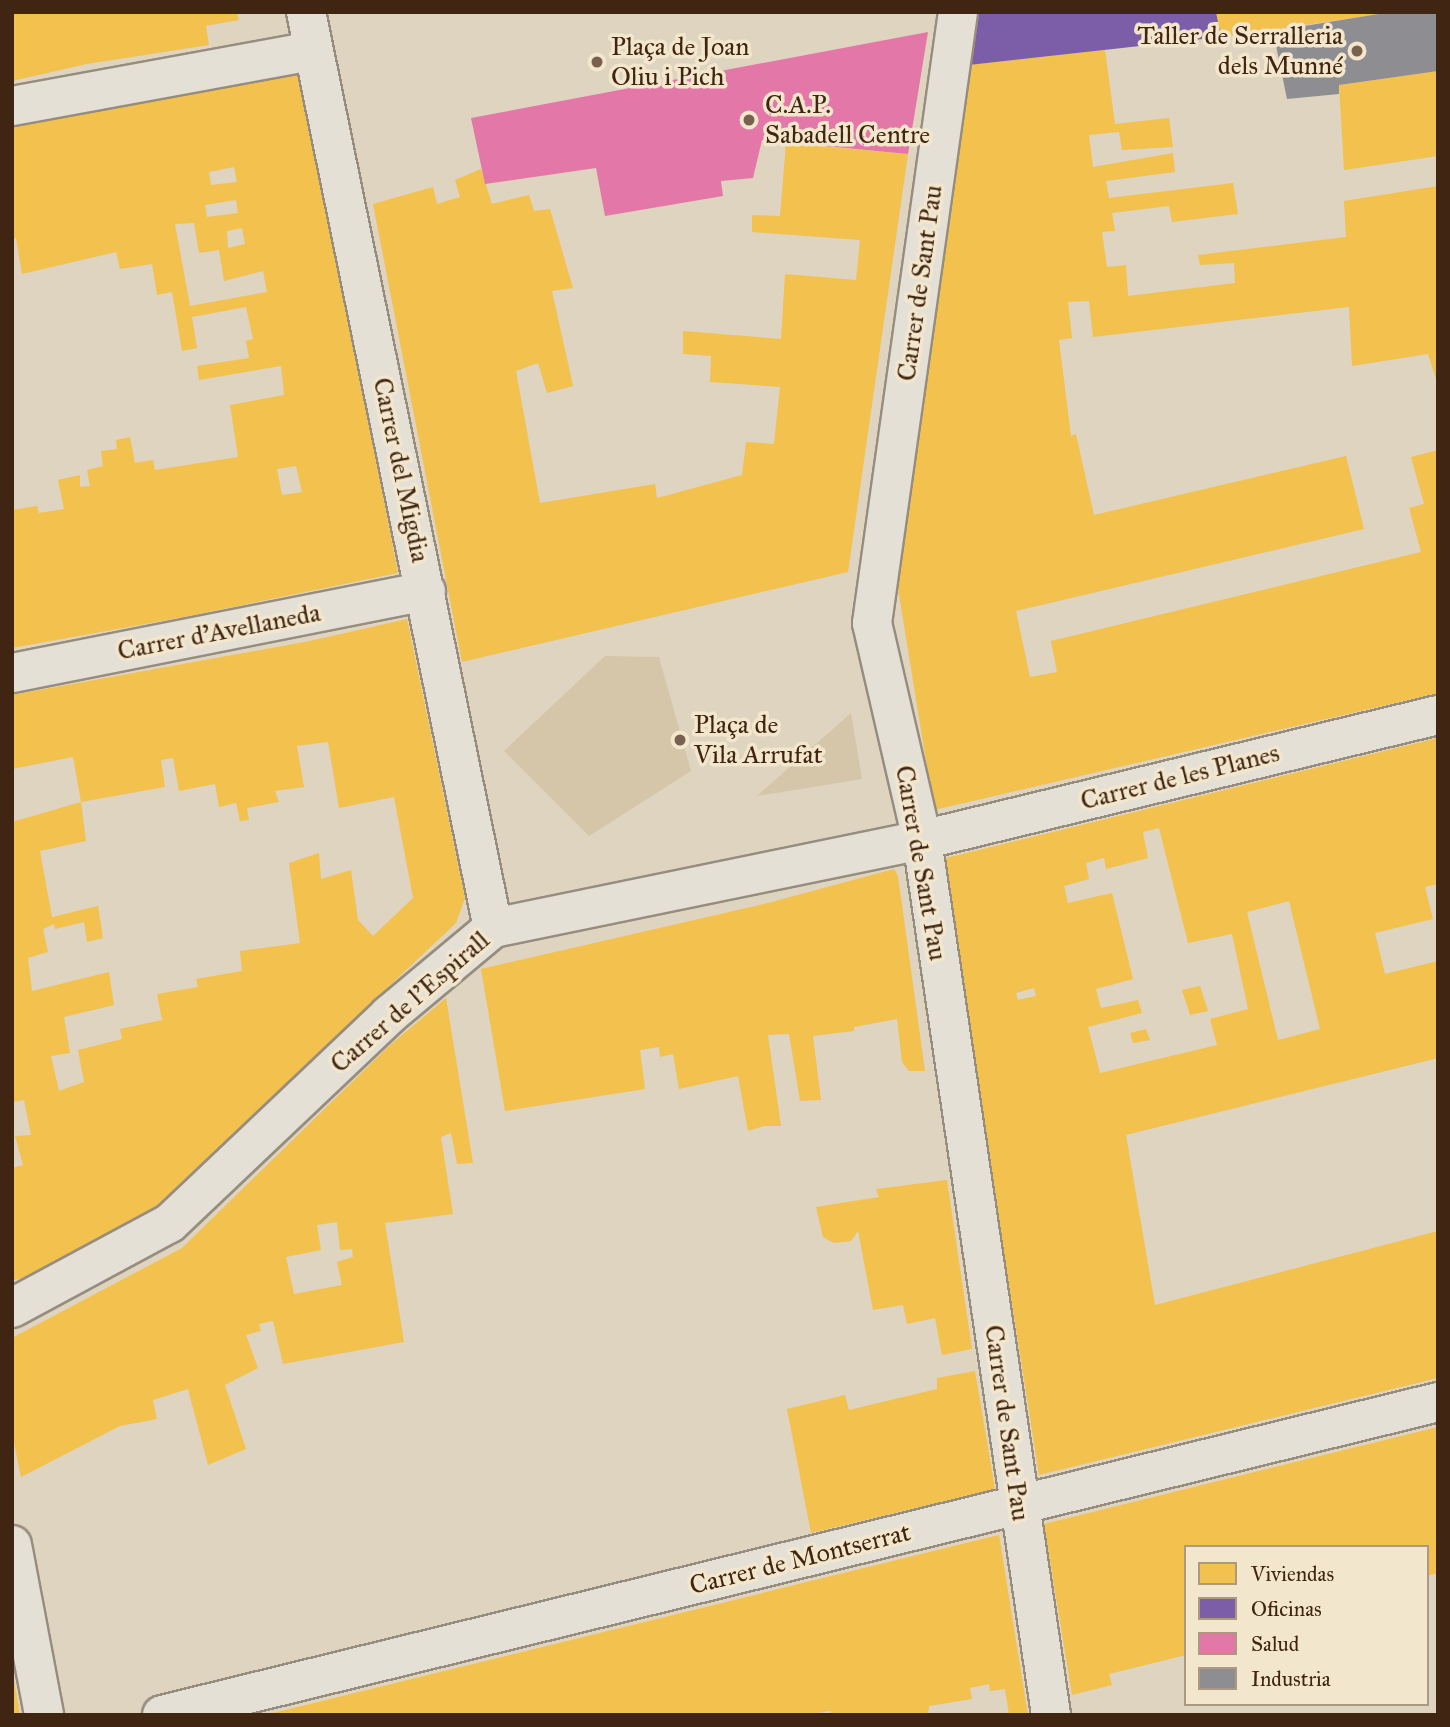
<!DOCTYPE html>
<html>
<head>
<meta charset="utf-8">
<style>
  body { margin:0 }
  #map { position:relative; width:1450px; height:1727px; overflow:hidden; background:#ded4bf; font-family:"IM FELL Great Primer",serif }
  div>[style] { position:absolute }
  .green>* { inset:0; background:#d5c6a9 }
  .homes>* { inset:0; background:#f2c14e }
  .offices>* { inset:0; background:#7b5ea7 }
  .health>* { inset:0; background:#e377a8 }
  .industry>* { inset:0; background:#8d8d92 }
  .roads { filter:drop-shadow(2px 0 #968d7f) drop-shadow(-2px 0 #968d7f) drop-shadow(0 2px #968d7f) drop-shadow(0 -2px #968d7f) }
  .minor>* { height:38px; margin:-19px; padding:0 19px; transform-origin:19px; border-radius:19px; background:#e5e0d5 }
  .dots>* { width:19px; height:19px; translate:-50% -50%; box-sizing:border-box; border:4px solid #f2e6cd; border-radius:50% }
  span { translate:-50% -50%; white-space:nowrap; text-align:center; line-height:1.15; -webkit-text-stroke:7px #f2e6cd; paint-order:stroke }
  .poi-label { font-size:26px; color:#412513 }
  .right { translate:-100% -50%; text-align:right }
  .left { translate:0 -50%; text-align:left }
  .street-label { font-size:26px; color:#412513 }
  .frame { position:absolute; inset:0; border:14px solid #412513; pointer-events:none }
  .legend { position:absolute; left:1184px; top:1545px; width:245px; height:161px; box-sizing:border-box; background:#f2e6cd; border:2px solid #ab9983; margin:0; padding:9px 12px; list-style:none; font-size:21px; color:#412513 }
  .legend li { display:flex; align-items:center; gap:14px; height:35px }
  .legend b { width:35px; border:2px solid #ab9983 }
</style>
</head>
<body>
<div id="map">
  <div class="green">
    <i style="clip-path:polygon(605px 656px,659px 657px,691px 771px,589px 836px,504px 751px)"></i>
    <i style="clip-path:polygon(851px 713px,862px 779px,757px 796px)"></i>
  </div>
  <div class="homes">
    <i style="clip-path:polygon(12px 12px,237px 12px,239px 20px,206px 26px,209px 45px,87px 64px,12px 81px)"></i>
    <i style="clip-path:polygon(1216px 12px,1381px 12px,1381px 14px,1221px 37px)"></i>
    <i style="clip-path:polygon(1105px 50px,1115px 124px,1169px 118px,1173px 147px,1122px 150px,1119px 132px,1089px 135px,1093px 167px,1173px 153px,1175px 172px,1106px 181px,1109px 198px,1233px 183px,1238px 214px,1172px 222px,1169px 206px,1112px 213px,1115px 231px,1102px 232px,1107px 267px,1126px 265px,1128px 296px,1235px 283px,1234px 263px,1200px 265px,1198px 255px,1346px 237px,1344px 201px,1438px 186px,1438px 385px,1428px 354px,1352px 366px,1349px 307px,1093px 337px,1089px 301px,1068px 302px,1072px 338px,1059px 340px,1071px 436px,1076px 434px,1094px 515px,1346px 456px,1364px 529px,1016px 611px,1030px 677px,1057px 672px,1051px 641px,1421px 552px,1409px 508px,1424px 504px,1411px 457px,1438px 450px,1438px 693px,934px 810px,895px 570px,949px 219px,969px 65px)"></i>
    <i style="clip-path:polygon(1438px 71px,1438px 156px,1344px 170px,1339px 85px)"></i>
    <i style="clip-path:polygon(evenodd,300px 72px,398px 573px,184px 617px,12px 648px,12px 510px,37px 506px,39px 513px,64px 509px,58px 480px,80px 475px,80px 487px,90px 486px,87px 470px,103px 466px,101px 451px,117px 449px,116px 440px,130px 437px,135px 463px,153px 460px,155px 470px,238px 457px,230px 405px,284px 395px,281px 366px,199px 380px,197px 366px,249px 358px,246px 341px,253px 339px,246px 307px,192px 317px,197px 348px,182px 351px,172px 292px,157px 295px,152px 264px,120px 269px,116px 252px,22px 274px,16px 238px,12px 239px,12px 127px,300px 72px,234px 167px,237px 182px,211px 185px,209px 172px,234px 167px,300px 72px,236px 200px,238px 213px,207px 217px,205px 205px,236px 200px,300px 72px,194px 223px,199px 253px,219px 250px,224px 281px,263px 271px,267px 292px,190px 306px,175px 224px,194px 223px,300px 72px,242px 228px,245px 244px,228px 248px,227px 231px,242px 228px,300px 72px,296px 466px,302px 492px,282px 495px,277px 469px,296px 466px)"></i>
    <i style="clip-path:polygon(786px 143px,908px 154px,848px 572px,462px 662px,373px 204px,433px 187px,437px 204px,460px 197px,455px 180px,481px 169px,492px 204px,529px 195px,534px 211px,550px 209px,573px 288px,552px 291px,573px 386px,547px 393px,538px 363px,516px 371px,540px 503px,655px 484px,657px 498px,742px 475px,746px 442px,774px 444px,780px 387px,710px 382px,711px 356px,683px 354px,683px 331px,781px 339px,785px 274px,856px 280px,860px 240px,752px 232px,752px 215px,780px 216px)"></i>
    <i style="clip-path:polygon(407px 619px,465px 898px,456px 923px,153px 1209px,28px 1278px,12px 1280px,12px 1168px,23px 1165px,15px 1136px,31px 1135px,24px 1100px,12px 1102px,12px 822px,81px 802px,86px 841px,40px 851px,52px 917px,98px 906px,103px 938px,87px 942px,84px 922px,55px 929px,54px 924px,43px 929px,48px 952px,28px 958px,32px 991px,109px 972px,114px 1005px,64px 1017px,70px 1053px,51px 1056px,59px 1091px,84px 1082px,78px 1050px,122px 1039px,120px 1029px,162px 1020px,157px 994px,198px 987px,196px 979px,242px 971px,240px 951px,300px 943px,289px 863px,319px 853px,321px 879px,351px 870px,358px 920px,373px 936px,413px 898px,394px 797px,339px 808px,328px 742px,297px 746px,304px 787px,275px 791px,279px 802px,247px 808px,249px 820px,240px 821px,236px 803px,219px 807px,215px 784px,179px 791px,173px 758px,161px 760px,165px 787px,81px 802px,73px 757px,12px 769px,12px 695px,310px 641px)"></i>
    <i style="clip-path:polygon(evenodd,1438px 738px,1438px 884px,1425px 887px,1433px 919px,1375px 933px,1385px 974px,1438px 961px,1438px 1058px,1126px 1135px,1155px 1305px,1438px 1231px,1438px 1378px,1039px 1475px,942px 859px,1438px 738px,1159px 828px,1188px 943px,1232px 934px,1248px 1009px,1210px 1019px,1217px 1045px,1100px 1073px,1088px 1027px,1142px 1013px,1138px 1000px,1101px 1008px,1096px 989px,1133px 979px,1112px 893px,1068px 903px,1064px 886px,1089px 879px,1086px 863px,1104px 858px,1106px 869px,1148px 858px,1143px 832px,1159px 828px,1438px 738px,1289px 901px,1320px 1029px,1278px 1040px,1247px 912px,1289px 901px,1438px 738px,1034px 988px,1036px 996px,1018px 1000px,1016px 993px,1034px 988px)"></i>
    <i style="clip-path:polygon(894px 869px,898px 876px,925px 1071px,909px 1071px,902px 1062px,897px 1019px,854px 1027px,854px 1031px,813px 1036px,821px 1100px,800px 1101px,789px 1034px,768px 1035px,781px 1126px,764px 1126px,748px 1131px,738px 1076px,679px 1089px,673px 1054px,660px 1057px,659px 1047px,640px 1050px,645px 1089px,505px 1111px,481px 969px,768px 903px)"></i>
    <i style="clip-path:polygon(1200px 986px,1208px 1011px,1190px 1015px,1182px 990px)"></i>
    <i style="clip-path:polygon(evenodd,446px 998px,473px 1163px,457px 1164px,451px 1133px,441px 1137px,453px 1214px,385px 1223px,404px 1342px,283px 1364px,273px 1321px,259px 1324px,261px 1331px,246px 1335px,258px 1368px,225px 1385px,246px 1449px,208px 1465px,188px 1389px,153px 1400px,157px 1419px,120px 1426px,21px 1477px,12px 1433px,12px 1338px,182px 1248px,389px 1046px,446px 998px,337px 1222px,340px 1250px,352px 1249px,353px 1257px,337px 1262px,342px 1285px,294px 1294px,286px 1257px,321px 1250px,317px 1225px,337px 1222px)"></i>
    <i style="clip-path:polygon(1146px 1029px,1150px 1040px,1133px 1043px,1130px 1033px)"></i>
    <i style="clip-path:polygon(947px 1180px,972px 1349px,942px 1355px,935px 1318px,907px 1324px,903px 1305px,873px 1310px,858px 1231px,851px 1241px,834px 1243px,823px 1237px,816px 1207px,879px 1197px,876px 1189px)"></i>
    <i style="clip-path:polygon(975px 1371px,995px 1489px,811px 1533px,787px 1409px,845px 1395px,849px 1410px,937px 1389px,937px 1378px)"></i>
    <i style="clip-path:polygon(1438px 1427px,1438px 1573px,1427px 1576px,1427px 1547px,1186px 1547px,1186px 1655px,1109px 1674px,1112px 1685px,1072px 1695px,1044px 1524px)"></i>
    <i style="clip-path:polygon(999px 1535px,1028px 1715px,1009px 1715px,1005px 1689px,990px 1691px,989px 1684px,970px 1688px,972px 1699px,929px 1706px,928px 1715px,831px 1715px,831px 1711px,801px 1715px,265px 1715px)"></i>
    <i style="clip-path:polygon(12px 1680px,14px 1680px,20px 1715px,12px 1715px)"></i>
  </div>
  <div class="offices">
    <i style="clip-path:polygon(976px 12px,1216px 12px,1221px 37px,969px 65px)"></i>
  </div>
  <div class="health">
    <i style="clip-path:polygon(928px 32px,908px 154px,762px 140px,753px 178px,721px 181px,723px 196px,605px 216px,596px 168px,485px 184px,471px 118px)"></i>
  </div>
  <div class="industry">
    <i style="clip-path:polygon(1391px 12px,1438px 12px,1438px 71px,1339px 85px,1339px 94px,1287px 99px,1273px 31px)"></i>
  </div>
  <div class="roads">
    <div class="minor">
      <i style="left:306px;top:12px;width:935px;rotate:78.46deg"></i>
      <i style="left:958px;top:12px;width:617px;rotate:98.01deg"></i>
      <i style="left:872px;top:623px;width:223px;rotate:77deg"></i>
      <i style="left:922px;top:840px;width:884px;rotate:81.61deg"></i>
      <i style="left:12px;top:106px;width:306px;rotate:-10.4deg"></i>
      <i style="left:12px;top:673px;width:422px;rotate:-11.2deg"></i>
      <i style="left:12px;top:1308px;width:179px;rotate:-28.3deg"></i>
      <i style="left:170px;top:1223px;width:302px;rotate:-43.5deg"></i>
      <i style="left:389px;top:1015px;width:136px;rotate:-39.9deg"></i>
      <i style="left:493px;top:928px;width:438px;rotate:-11.6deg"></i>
      <i style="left:922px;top:840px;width:531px;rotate:-13.62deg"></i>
      <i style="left:12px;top:1545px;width:173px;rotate:79.3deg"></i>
      <i style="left:162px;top:1715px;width:1314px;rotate:-13.78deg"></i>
    </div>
  </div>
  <div class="dots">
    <i style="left:1357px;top:51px;background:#78624f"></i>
    <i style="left:597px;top:62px;background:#78624f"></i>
    <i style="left:749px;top:120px;background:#78624f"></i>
    <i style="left:680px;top:740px;background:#78624f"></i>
  </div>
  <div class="poi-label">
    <span class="right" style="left:1343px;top:51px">Taller de Serralleria<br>dels Munné</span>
    <span class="left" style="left:611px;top:62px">Plaça de Joan<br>Oliu i Pich</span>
    <span class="left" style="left:765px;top:120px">C.A.P.<br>Sabadell Centre</span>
    <span class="left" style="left:694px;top:740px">Plaça de<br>Vila Arrufat</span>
  </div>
  <div class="street-label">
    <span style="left:920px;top:283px;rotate:-82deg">Carrer de Sant Pau</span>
    <span style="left:401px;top:470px;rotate:78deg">Carrer del Migdia</span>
    <span style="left:219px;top:632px;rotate:-11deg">Carrer d'Avellaneda</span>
    <span style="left:1180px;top:777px;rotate:-14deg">Carrer de les Planes</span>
    <span style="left:921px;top:863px;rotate:80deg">Carrer de Sant Pau</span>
    <span style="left:410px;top:1002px;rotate:-41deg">Carrer de l'Espirall</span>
    <span style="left:1007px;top:1423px;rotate:82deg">Carrer de Sant Pau</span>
    <span style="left:800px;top:1559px;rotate:-14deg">Carrer de Montserrat</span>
  </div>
  <div class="frame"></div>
  <ul class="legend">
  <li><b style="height:19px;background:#f2c14e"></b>Viviendas</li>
  <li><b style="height:19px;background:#7b5ea7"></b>Oficinas</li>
  <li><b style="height:19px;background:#e377a8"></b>Salud</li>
  <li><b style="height:19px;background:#8d8d92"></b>Industria</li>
  </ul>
</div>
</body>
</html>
